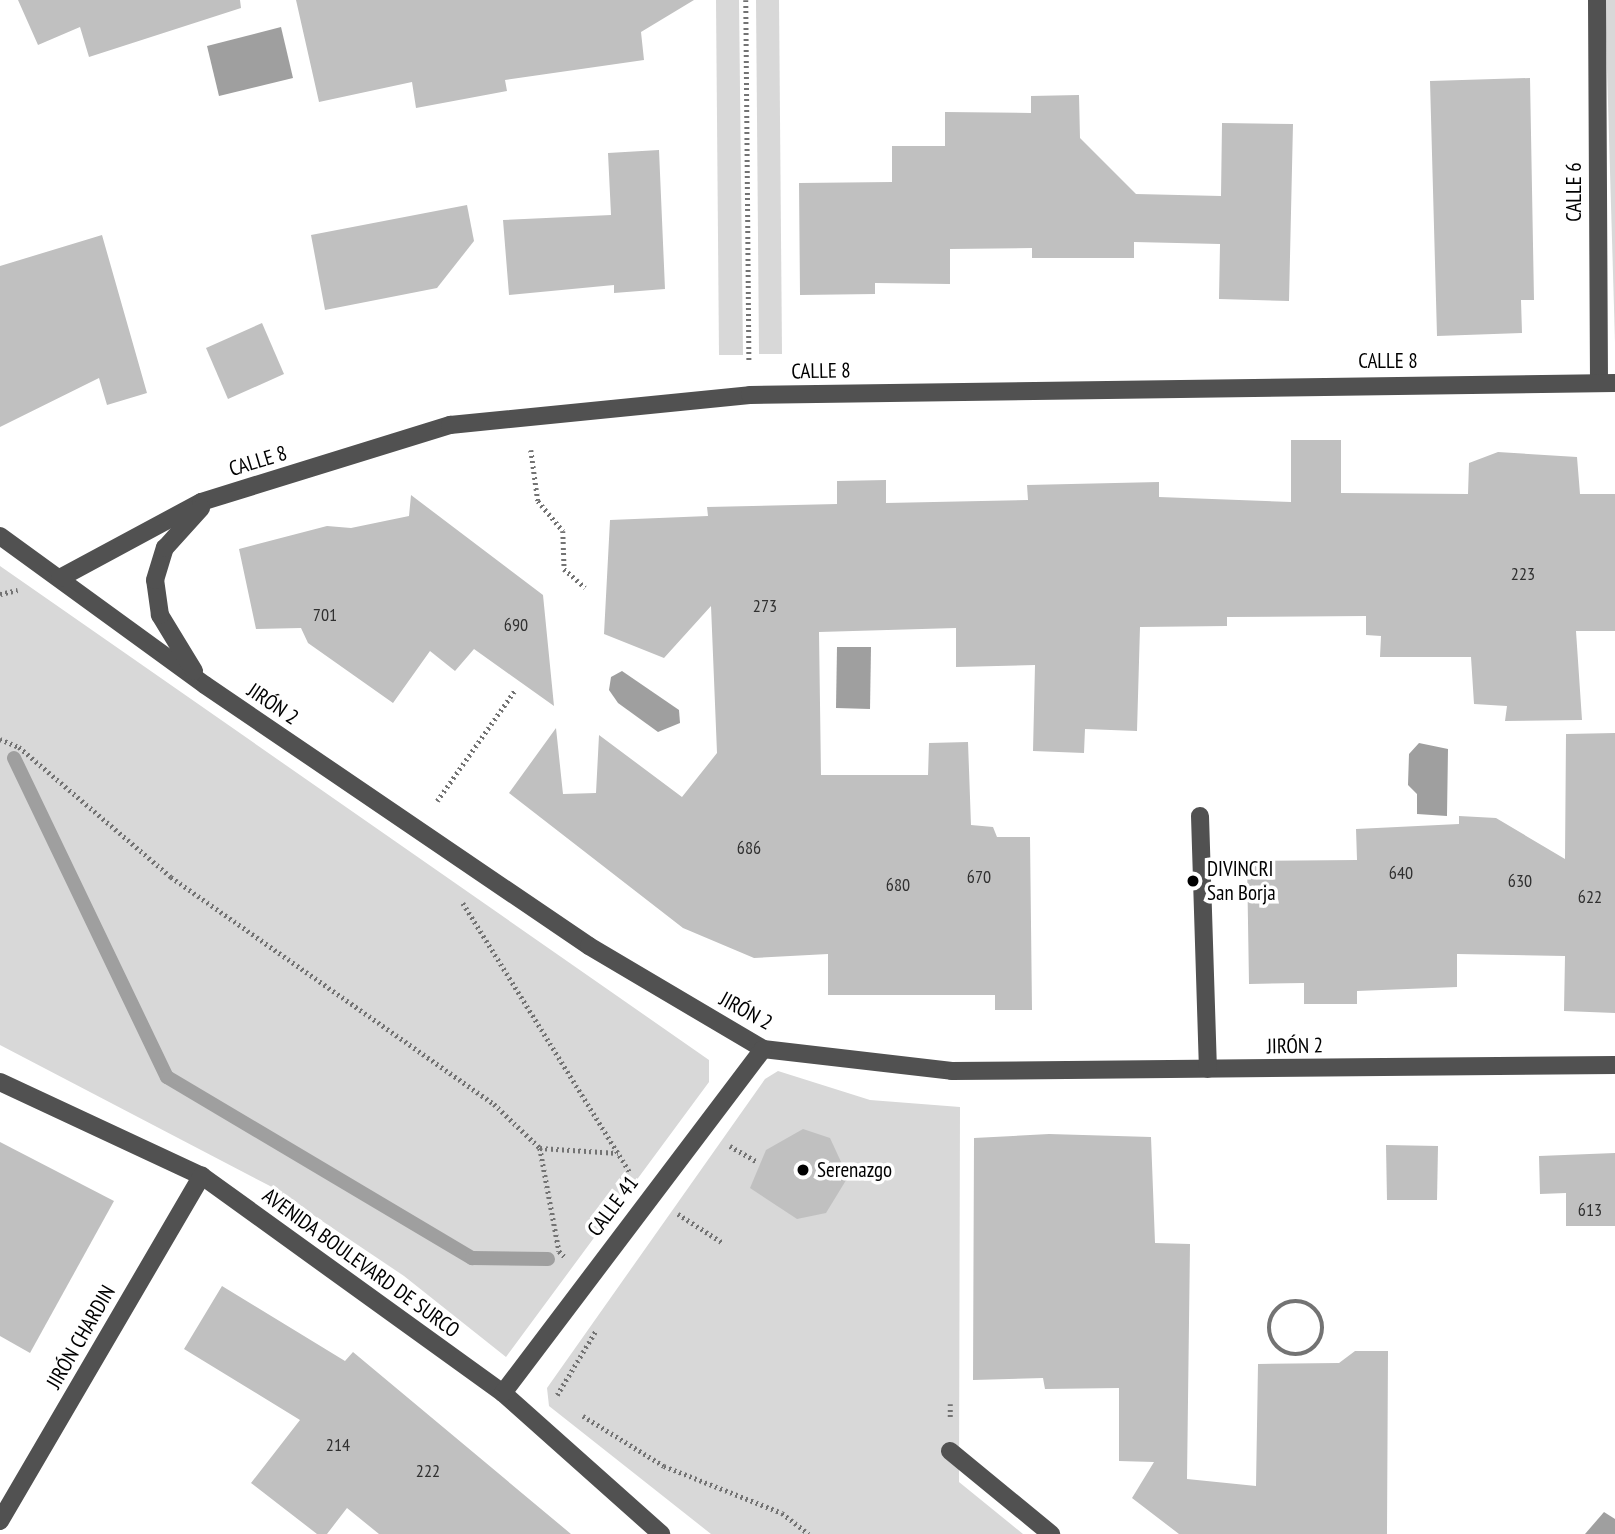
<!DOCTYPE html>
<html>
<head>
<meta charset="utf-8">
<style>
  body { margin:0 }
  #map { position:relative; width:1615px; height:1534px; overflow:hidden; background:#fff; font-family:"PT Sans Narrow",sans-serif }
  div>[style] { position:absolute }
  .green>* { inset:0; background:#d8d8d8 }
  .water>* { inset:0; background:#9f9f9f }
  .stream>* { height:14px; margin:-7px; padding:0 7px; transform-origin:7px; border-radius:7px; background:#9f9f9f }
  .building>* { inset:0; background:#c0c0c0 }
  .path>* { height:4.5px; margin-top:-2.25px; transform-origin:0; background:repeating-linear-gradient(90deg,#737373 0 2px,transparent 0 5.5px) }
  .path>.ring { margin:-2.25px; padding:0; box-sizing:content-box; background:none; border:4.5px solid #737373; border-radius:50% }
  .minor>* { height:18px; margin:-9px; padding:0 9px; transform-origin:9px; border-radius:9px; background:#515151 }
  .dots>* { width:19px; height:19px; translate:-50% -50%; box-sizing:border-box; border:4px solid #fff; border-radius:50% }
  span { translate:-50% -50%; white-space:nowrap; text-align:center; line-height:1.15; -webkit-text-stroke:7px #fff; paint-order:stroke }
  .number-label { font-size:18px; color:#303030 }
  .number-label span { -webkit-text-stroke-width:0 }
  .street-label { font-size:21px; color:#000 }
  .poi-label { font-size:21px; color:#000 }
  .left { translate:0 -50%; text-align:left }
</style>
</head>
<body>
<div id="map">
  <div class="green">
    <i style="clip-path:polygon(716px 0,739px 0,743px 355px,719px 355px)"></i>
    <i style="clip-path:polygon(756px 0,779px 0,782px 354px,759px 354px)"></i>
    <i style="clip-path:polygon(1605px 0,1615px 0,1615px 342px)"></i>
    <i style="clip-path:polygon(0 566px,709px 1060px,709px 1082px,506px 1357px,404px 1276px,270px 1186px,0 1045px)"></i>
    <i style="clip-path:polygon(778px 1071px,870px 1100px,960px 1107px,959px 1482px,1023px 1534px,711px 1534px,549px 1406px,547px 1388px,765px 1079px)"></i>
  </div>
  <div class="water">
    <i style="clip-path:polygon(281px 27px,293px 78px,219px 96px,207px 46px)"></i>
    <i style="clip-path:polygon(837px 647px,871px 647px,870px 709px,836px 708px)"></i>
    <i style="clip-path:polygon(622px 671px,679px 710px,680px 723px,658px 732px,618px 703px,609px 690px,611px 677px)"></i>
    <i style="clip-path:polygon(1419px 743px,1448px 749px,1447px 816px,1417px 814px,1417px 794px,1408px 785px,1409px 754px)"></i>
    <i style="clip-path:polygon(1604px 1512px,1615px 1519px,1615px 1534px,1585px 1534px)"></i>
  </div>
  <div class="stream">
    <i style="left:14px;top:758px;width:354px;rotate:64.4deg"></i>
    <i style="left:167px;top:1077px;width:355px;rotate:30.7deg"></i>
    <i style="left:472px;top:1258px;width:76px;rotate:0.8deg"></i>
  </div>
  <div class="building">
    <i style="clip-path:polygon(18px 0,240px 0,241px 8px,89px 57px,80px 27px,38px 45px)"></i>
    <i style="clip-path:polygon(296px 0,694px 0,641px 32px,644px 60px,505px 80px,507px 91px,416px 108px,412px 82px,319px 102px)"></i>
    <i style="clip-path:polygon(1530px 78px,1534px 300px,1521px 300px,1522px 333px,1437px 336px,1430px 81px)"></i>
    <i style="clip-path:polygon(1079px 95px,1080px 138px,1136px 194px,1221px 196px,1222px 123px,1293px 124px,1289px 301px,1219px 299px,1220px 244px,1134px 242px,1134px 258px,1032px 258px,1032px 248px,950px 249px,950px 284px,875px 283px,875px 294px,800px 295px,799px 183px,892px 182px,892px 146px,945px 146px,945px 112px,1031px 113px,1031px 96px)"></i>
    <i style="clip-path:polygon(659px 150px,665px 289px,614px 293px,614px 285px,509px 295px,503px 220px,611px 215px,608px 153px)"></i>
    <i style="clip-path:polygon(467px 205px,474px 241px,437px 288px,325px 310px,311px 235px)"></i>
    <i style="clip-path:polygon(102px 235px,147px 393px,107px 405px,99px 378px,0 427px,0 266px)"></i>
    <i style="clip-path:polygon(262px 323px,284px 374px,228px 399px,206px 348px)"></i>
    <i style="clip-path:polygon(1291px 440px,1341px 440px,1341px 493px,1468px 494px,1469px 463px,1498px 452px,1577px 457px,1580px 494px,1615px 494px,1615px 631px,1576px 631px,1582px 720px,1505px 721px,1507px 706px,1474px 704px,1471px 657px,1380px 657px,1381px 636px,1366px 635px,1366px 616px,1227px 617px,1227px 626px,1140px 627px,1137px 731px,1085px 729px,1084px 753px,1033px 751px,1035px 665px,956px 667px,956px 628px,819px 632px,821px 775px,928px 775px,929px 743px,968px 742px,971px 825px,993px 827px,997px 837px,1030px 837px,1032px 1010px,995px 1010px,995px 995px,828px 995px,828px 954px,754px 958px,683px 928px,509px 793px,556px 728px,563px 794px,596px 793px,599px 735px,682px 797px,717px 753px,711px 606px,664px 658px,604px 634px,610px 520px,708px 516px,707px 507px,837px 504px,837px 481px,886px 480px,886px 503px,1028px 500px,1027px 485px,1159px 482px,1159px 497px,1291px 502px)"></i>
    <i style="clip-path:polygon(411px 495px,543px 595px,554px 706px,474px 649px,455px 671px,430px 651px,393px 703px,308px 643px,301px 628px,256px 629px,239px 549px,327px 526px,351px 528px,409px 516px)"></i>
    <i style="clip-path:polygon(1615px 733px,1615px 1013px,1564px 1011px,1565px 956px,1457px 954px,1457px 987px,1357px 991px,1357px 1004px,1304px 1004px,1304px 983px,1249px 984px,1247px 861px,1357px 860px,1356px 829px,1459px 824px,1459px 816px,1496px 818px,1565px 859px,1566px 734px)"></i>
    <i style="clip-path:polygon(803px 1129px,830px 1138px,848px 1177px,826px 1213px,797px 1219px,750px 1188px,766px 1150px)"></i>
    <i style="clip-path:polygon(1049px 1134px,1151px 1137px,1155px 1243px,1190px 1244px,1187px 1479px,1256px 1486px,1258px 1364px,1339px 1363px,1355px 1351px,1388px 1351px,1387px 1534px,1179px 1534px,1132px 1498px,1154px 1462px,1119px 1461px,1119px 1388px,1045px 1389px,1043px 1378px,973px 1380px,974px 1138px)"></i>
    <i style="clip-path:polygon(0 1142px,114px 1201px,30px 1353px,0 1336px)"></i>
    <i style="clip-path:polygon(1386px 1145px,1438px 1146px,1437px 1200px,1387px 1200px)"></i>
    <i style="clip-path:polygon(1615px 1153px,1615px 1226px,1566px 1226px,1566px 1193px,1540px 1194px,1539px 1156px)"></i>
    <i style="clip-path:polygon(222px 1286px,345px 1361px,353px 1352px,571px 1534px,379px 1534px,347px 1508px,327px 1534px,317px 1534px,251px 1483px,300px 1420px,184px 1349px)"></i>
  </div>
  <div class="path">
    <i style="left:746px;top:0;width:362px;rotate:89.5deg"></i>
    <i style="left:531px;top:450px;width:51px;rotate:82.2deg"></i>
    <i style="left:538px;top:501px;width:39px;rotate:50deg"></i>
    <i style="left:563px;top:531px;width:38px;rotate:88deg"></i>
    <i style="left:564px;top:569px;width:28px;rotate:41deg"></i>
    <i style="left:0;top:594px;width:18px;rotate:-13deg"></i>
    <i style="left:0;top:739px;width:21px;rotate:23deg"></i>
    <i style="left:19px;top:747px;width:200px;rotate:40.5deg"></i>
    <i style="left:171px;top:877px;width:395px;rotate:35.1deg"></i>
    <i style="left:494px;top:1104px;width:64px;rotate:43.7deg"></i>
    <i style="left:540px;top:1148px;width:105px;rotate:79.5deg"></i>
    <i style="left:559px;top:1251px;width:10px;rotate:45deg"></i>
    <i style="left:437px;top:801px;width:136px;rotate:-54.9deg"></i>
    <i style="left:463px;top:903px;width:317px;rotate:58.2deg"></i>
    <i style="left:730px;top:1146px;width:30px;rotate:30deg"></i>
    <i style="left:540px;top:1148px;width:78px;rotate:3.7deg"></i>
    <i style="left:678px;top:1214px;width:54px;rotate:32.8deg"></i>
    <i class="ring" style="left:1269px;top:1301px;width:49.5px;height:49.5px"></i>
    <i style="left:557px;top:1395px;width:74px;rotate:-58.9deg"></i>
    <i style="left:583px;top:1416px;width:95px;rotate:31.7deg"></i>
    <i style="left:664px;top:1466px;width:127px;rotate:21.7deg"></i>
    <i style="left:782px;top:1513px;width:34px;rotate:38deg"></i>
    <i style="left:950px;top:1417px;width:13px;rotate:-90deg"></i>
  </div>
  <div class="minor">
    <i style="left:1597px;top:0;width:383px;rotate:89.7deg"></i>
    <i style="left:0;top:536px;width:253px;rotate:36deg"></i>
    <i style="left:205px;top:685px;width:464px;rotate:34.2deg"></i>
    <i style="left:589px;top:946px;width:202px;rotate:30.6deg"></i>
    <i style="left:763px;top:1049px;width:190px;rotate:6.6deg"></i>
    <i style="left:952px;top:1071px;width:663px;rotate:-0.52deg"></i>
    <i style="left:60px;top:578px;width:160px;rotate:-28.3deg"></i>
    <i style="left:201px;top:502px;width:261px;rotate:-17.2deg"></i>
    <i style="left:450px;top:425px;width:301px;rotate:-5.7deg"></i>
    <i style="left:750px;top:395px;width:865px;rotate:-0.79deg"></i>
    <i style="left:194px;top:671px;width:66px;rotate:-121.3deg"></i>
    <i style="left:160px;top:615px;width:35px;rotate:-98deg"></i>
    <i style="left:155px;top:580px;width:34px;rotate:-73deg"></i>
    <i style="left:165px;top:548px;width:54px;rotate:-48deg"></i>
    <i style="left:1200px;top:816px;width:253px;rotate:88.2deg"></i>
    <i style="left:0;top:1082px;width:223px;rotate:25deg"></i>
    <i style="left:202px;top:1176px;width:371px;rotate:35.8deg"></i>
    <i style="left:503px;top:1393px;width:212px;rotate:41.7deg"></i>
    <i style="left:503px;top:1393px;width:431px;rotate:-52.9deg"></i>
    <i style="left:950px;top:1451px;width:131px;rotate:39.4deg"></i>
    <i style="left:0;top:1521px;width:400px;rotate:-59.7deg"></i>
  </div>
  <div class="dots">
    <i style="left:1193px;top:881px;background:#000"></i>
    <i style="left:803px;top:1170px;background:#000"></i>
  </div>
  <div class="number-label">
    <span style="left:1523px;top:574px">223</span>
    <span style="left:765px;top:606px">273</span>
    <span style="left:325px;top:615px">701</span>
    <span style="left:516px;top:625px">690</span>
    <span style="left:749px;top:848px">686</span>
    <span style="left:1401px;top:873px">640</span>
    <span style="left:979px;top:877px">670</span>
    <span style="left:1520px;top:881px">630</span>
    <span style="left:898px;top:885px">680</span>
    <span style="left:1590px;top:897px">622</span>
    <span style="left:1590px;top:1210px">613</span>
    <span style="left:338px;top:1445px">214</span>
    <span style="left:428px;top:1471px">222</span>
  </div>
  <div class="street-label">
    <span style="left:1574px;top:192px;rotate:-90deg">CALLE 6</span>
    <span style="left:1388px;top:361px">CALLE 8</span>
    <span style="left:821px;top:371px;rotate:-1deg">CALLE 8</span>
    <span style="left:258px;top:461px;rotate:-17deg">CALLE 8</span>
    <span style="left:273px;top:704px;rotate:34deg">JIRÓN 2</span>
    <span style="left:746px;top:1011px;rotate:29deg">JIRÓN 2</span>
    <span style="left:1295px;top:1046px;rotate:-1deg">JIRÓN 2</span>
    <span style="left:613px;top:1206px;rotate:-53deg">CALLE 41</span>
    <span style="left:361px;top:1263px;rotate:36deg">AVENIDA BOULEVARD DE SURCO</span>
    <span style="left:81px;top:1337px;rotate:-60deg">JIRÓN CHARDIN</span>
  </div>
  <div class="poi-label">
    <span class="left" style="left:1207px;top:881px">DIVINCRI<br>San Borja</span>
    <span class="left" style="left:817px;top:1170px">Serenazgo</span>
  </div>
</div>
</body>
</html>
